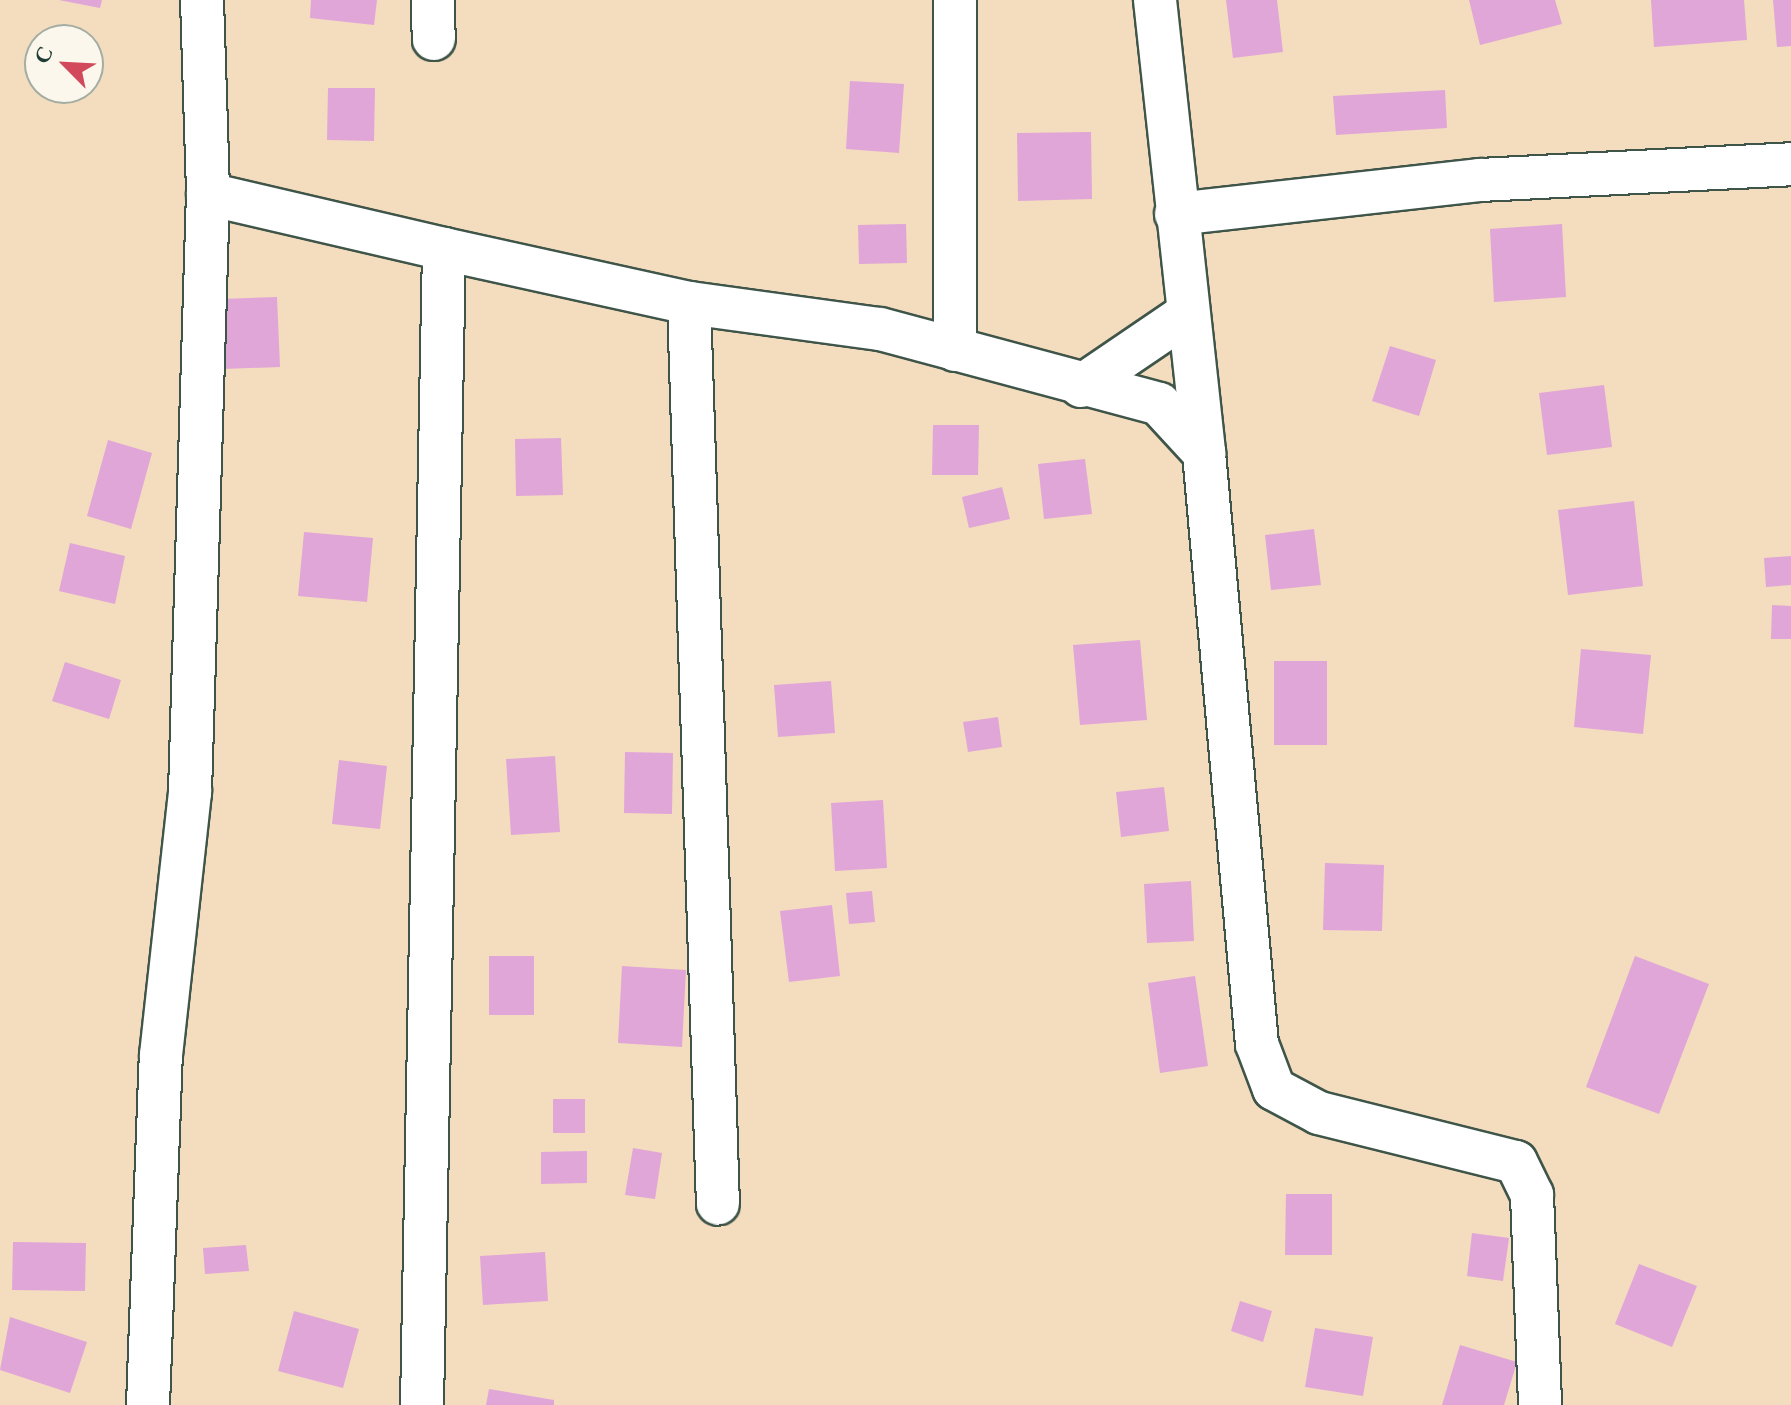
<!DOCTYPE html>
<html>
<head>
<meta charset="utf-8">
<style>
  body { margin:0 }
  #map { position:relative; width:1791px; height:1405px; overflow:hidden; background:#f4dcbe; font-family:"EB Garamond",serif }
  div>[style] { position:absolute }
  .building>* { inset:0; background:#e0a6d8 }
  .roads { filter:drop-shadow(2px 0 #3f5549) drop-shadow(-2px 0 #3f5549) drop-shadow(0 2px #3f5549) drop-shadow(0 -2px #3f5549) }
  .minor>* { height:42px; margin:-21px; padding:0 21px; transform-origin:21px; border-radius:21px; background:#fff }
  span { translate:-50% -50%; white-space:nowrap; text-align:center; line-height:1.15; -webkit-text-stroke:6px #fbf7ec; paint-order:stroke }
  .north { position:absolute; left:24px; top:24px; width:80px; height:80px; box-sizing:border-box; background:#fbf7ec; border:2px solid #a3ada2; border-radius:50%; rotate:294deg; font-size:22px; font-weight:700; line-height:32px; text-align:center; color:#1f3d34 }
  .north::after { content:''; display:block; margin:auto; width:28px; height:36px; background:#d1495b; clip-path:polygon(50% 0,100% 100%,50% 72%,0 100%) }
</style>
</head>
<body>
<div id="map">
  <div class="building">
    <i style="clip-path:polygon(59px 0,102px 0,100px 8px)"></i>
    <i style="clip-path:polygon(311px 0,377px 0,374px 25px,310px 18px)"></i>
    <i style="clip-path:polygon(1226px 0,1277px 0,1283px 52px,1233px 58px)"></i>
    <i style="clip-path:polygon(1469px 0,1555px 0,1562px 24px,1480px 45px)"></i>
    <i style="clip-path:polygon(1651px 0,1744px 0,1747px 40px,1654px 47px)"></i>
    <i style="clip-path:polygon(1773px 0,1791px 0,1791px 46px,1777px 47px)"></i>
    <i style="clip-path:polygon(850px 81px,904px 84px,899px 153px,846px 149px)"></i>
    <i style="clip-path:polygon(328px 88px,375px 88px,374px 141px,327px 140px)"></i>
    <i style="clip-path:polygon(1445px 90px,1447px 128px,1336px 135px,1333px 96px)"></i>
    <i style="clip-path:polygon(1091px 132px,1092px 199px,1018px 201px,1017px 133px)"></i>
    <i style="clip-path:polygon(906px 224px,907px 263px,859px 264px,858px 225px)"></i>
    <i style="clip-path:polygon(1562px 224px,1566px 297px,1494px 302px,1490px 229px)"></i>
    <i style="clip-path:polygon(277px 297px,280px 367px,223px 369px,221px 299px)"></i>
    <i style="clip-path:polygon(1390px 346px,1436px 360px,1419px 416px,1372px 401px)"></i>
    <i style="clip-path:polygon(1604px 385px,1612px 447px,1547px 455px,1539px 393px)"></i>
    <i style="clip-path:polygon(933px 425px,979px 425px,978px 475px,932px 475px)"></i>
    <i style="clip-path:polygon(561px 438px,563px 495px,516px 496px,515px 439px)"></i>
    <i style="clip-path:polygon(108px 440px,152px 453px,131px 529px,87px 516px)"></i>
    <i style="clip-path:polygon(1085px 459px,1092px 514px,1044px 519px,1038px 464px)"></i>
    <i style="clip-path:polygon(1002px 487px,1010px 519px,969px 528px,962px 497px)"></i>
    <i style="clip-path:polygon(1634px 501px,1643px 586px,1568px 595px,1558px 510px)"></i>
    <i style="clip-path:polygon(1314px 529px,1321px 585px,1271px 590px,1265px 535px)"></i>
    <i style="clip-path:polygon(304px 532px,373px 538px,367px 602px,298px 596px)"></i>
    <i style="clip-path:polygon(70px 543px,125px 556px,115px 604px,59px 591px)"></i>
    <i style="clip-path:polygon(1791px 556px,1791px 585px,1766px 587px,1764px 558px)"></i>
    <i style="clip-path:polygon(1772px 605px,1791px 606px,1791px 639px,1771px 639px)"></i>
    <i style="clip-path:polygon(1140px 640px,1147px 720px,1080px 725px,1073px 645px)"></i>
    <i style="clip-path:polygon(1581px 649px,1651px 655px,1643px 734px,1574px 727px)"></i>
    <i style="clip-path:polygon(1274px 661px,1327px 661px,1327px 745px,1274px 745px)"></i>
    <i style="clip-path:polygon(65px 662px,121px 680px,109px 719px,52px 701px)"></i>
    <i style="clip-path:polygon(831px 681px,835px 733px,778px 737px,774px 685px)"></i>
    <i style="clip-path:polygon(998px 717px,1002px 747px,968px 752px,963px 722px)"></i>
    <i style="clip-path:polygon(625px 752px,673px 753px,672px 814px,624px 813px)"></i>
    <i style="clip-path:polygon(555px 756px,560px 832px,511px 835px,506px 759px)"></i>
    <i style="clip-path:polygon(339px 760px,387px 766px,380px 829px,332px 824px)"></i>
    <i style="clip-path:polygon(1164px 787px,1169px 831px,1121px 837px,1116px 792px)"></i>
    <i style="clip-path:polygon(883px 800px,887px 868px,835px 871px,831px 803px)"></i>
    <i style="clip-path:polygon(1325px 863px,1384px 865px,1382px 931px,1323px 930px)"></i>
    <i style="clip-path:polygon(1191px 881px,1194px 941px,1147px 943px,1144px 884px)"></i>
    <i style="clip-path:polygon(872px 891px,875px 922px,849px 924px,846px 893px)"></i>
    <i style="clip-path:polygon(832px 905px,840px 976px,789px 982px,780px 911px)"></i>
    <i style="clip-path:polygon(489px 956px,534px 956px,534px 1015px,489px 1015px)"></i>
    <i style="clip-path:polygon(1635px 956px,1709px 984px,1659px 1114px,1586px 1087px)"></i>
    <i style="clip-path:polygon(622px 966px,686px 970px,682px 1047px,618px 1043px)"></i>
    <i style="clip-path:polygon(1195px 976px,1208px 1066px,1160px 1073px,1148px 983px)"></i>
    <i style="clip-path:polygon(553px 1099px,585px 1099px,585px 1133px,553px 1133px)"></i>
    <i style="clip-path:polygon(633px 1148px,662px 1153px,655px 1199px,625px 1195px)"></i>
    <i style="clip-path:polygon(587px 1151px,587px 1183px,541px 1184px,541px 1152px)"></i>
    <i style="clip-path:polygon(1286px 1194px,1332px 1194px,1332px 1255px,1285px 1255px)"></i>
    <i style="clip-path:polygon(1472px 1233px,1509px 1238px,1503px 1281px,1467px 1276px)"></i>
    <i style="clip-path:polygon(13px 1242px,86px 1243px,85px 1291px,12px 1290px)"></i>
    <i style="clip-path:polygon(246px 1245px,249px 1271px,205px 1274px,203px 1248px)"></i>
    <i style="clip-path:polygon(545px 1252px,548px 1301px,483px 1305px,480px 1256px)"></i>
    <i style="clip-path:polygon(1639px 1264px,1697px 1286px,1672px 1347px,1615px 1324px)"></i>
    <i style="clip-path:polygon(1240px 1301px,1272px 1311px,1263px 1342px,1231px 1331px)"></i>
    <i style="clip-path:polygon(294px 1311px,359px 1329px,343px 1388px,278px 1371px)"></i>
    <i style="clip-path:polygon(10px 1317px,87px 1342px,70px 1393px,0 1370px)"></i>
    <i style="clip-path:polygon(1315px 1328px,1373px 1337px,1363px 1396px,1305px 1387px)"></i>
    <i style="clip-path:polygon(1460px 1345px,1517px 1362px,1504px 1405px,1442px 1405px)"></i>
    <i style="clip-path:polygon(489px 1389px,554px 1400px,554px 1405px,486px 1405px)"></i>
  </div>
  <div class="roads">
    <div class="minor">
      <i style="left:202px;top:0;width:194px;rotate:88.2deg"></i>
      <i style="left:208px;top:194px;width:242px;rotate:13.1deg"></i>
      <i style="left:444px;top:249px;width:1156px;rotate:91.09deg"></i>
      <i style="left:433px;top:0;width:39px;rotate:89deg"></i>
      <i style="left:1155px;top:0;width:456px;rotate:83.8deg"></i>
      <i style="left:1176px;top:214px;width:306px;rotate:-6.4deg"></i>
      <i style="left:1480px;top:180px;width:311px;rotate:-2.9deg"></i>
      <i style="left:444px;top:249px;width:251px;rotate:12.4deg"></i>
      <i style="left:689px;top:303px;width:193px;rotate:7.8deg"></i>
      <i style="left:880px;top:329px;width:289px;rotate:15deg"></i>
      <i style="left:1159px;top:404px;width:67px;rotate:47.4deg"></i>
      <i style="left:1204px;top:453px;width:593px;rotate:84.88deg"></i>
      <i style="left:1257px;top:1044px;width:48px;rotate:69.3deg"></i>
      <i style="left:1274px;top:1089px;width:51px;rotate:28.1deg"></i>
      <i style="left:1319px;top:1113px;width:203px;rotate:14deg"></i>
      <i style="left:1516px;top:1162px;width:37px;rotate:64deg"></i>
      <i style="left:1532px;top:1195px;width:210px;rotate:87.8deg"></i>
      <i style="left:689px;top:303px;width:901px;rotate:88.16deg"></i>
      <i style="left:955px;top:350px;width:350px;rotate:-90deg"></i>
      <i style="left:1081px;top:386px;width:128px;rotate:-34.2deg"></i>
      <i style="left:148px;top:1405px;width:350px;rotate:-87.9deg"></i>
      <i style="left:161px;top:1055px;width:265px;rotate:-83.7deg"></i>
      <i style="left:190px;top:792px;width:598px;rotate:-88.28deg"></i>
    </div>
  </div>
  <div class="north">С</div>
</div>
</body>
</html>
